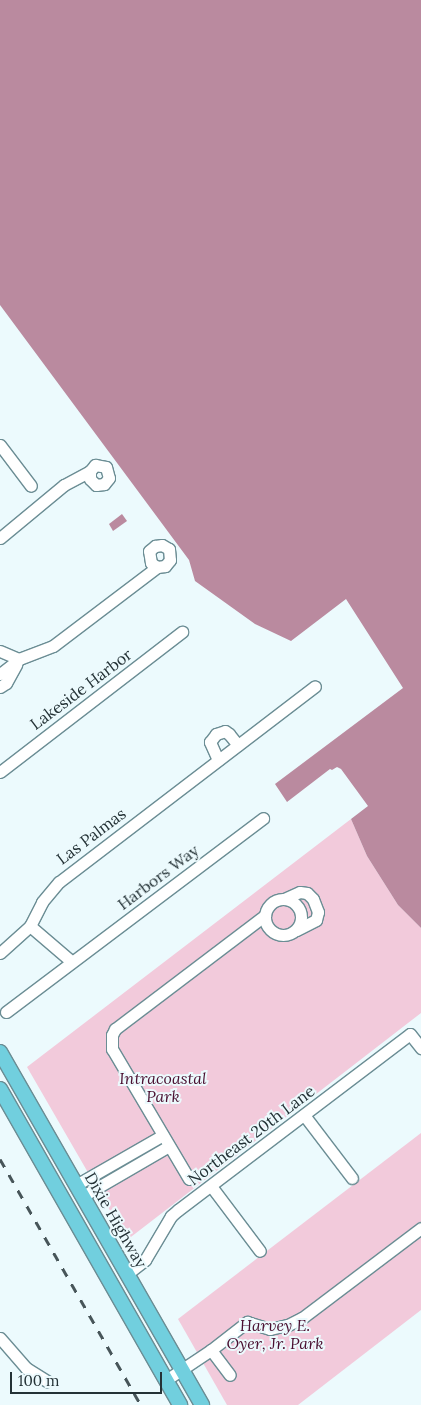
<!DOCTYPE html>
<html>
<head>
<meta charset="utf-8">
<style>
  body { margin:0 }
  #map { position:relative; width:421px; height:1405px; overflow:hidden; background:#ecfafd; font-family:Lora,serif }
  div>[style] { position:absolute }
  .green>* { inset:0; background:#f2cadb }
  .water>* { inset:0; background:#ba8a9f }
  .roads { filter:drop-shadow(1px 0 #6b8d94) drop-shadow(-1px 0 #6b8d94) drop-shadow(0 1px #6b8d94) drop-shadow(0 -1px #6b8d94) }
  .minor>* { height:11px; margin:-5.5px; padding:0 5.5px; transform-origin:5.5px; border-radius:5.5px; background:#fff }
  .minor>.ring { margin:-5.5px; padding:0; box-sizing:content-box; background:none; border:11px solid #fff; border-radius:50% }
  .major>* { height:14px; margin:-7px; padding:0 7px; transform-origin:7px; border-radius:7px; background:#71cfde }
  .rail>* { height:3px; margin-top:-1.5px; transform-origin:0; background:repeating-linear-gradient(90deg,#475559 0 9px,transparent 0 18px) }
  span { translate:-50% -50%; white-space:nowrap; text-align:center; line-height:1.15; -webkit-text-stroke:4px #ecfafd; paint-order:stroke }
  .street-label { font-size:16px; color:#243236 }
  .park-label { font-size:16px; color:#490e2f; font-style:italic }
  .scale { position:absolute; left:10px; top:1372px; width:152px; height:22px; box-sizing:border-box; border:2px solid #243236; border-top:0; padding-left:6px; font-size:15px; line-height:18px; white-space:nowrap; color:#243236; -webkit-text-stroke:4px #ecfafd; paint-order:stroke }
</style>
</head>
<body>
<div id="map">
  <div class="green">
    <i style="clip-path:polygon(351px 819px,367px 856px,398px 905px,421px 928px,421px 1013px,127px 1240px,27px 1067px)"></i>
    <i style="clip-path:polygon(421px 1133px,421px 1310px,298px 1405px,227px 1405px,178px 1319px)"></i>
  </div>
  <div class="water">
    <i style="clip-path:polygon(0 0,421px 0,421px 928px,398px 905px,367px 856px,351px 819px,368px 806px,341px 769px,337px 767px,332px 770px,330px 769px,287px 802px,275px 784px,403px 688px,346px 599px,291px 641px,255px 624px,195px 581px,189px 560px,0 305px)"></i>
    <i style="clip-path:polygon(122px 514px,127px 521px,113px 531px,109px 524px)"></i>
  </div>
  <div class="roads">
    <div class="minor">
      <i style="left:0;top:445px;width:51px;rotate:52.9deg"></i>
      <i style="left:0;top:538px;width:83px;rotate:-39.6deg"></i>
      <i style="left:64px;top:485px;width:30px;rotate:-28deg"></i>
      <i style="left:90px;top:471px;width:8px;rotate:-50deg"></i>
      <i style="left:95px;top:465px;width:11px;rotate:10deg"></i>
      <i style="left:106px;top:467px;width:11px;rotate:75deg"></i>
      <i style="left:109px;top:478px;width:8px;rotate:130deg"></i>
      <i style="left:104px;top:484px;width:8px;rotate:173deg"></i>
      <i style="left:96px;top:485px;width:8px;rotate:-135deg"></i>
      <i style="left:90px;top:479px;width:8px;rotate:-90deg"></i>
      <i style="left:0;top:651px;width:21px;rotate:23deg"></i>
      <i style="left:0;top:674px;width:24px;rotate:-38deg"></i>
      <i style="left:19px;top:659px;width:36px;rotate:-21deg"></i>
      <i style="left:53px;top:646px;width:131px;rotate:-37.2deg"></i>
      <i style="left:157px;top:567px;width:7px;rotate:-146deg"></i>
      <i style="left:151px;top:563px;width:12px;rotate:-99deg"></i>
      <i style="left:149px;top:551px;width:8px;rotate:-40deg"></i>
      <i style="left:155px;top:546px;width:7px;rotate:-8deg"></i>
      <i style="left:162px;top:545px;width:8px;rotate:30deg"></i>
      <i style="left:169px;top:549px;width:11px;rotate:85deg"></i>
      <i style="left:170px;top:560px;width:8px;rotate:130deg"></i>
      <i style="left:165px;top:566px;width:8px;rotate:173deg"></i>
      <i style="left:0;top:687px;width:7px;rotate:-34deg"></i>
      <i style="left:6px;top:683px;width:21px;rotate:-61deg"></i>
      <i style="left:218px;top:760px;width:20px;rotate:-114deg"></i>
      <i style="left:210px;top:742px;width:10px;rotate:-53deg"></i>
      <i style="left:216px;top:734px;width:9px;rotate:-18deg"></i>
      <i style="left:225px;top:731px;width:5px;rotate:37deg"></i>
      <i style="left:229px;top:734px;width:14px;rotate:51deg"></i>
      <i style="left:0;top:772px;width:230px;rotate:-37.6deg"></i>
      <i class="ring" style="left:265px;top:899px;width:25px;height:25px"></i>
      <i style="left:284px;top:899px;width:17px;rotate:-24deg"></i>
      <i style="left:300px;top:892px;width:7px;rotate:8deg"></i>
      <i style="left:307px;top:893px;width:8px;rotate:45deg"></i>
      <i style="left:313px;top:899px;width:14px;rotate:69deg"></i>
      <i style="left:318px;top:912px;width:8px;rotate:104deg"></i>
      <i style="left:316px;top:920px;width:22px;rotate:153deg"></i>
      <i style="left:30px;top:926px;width:55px;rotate:40.6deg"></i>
      <i style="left:0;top:953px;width:40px;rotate:-42deg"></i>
      <i style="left:30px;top:926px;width:27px;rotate:-63deg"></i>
      <i style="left:42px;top:902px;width:26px;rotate:-50deg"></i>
      <i style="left:59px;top:882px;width:322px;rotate:-37.4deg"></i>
      <i style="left:6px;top:1012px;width:322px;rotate:-37deg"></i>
      <i style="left:304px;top:1115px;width:79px;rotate:52.7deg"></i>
      <i style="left:189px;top:1179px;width:151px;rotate:-120.6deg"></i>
      <i style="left:112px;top:1049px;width:14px;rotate:-90deg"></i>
      <i style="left:112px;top:1035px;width:7px;rotate:-63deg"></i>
      <i style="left:115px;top:1029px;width:188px;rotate:-37.2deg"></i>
      <i style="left:76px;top:1185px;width:100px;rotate:-29.9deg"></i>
      <i style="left:211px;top:1186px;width:81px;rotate:53deg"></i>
      <i style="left:83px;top:1196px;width:99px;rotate:-30.2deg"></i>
      <i style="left:127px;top:1274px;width:23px;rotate:-38deg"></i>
      <i style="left:145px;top:1260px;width:51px;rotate:-59.4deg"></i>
      <i style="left:171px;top:1216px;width:9px;rotate:-41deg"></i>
      <i style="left:178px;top:1210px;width:291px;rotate:-37.2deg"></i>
      <i style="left:410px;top:1034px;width:18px;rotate:52deg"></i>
      <i style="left:0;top:1338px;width:40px;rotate:49deg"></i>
      <i style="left:26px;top:1368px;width:25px;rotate:32deg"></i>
      <i style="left:211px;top:1350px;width:31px;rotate:53deg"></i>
      <i style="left:166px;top:1380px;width:54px;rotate:-33.7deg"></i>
      <i style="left:211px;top:1350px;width:46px;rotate:-37.9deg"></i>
      <i style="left:247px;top:1322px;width:24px;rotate:17deg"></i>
      <i style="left:270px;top:1329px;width:18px;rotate:-13deg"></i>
      <i style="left:288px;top:1325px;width:16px;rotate:-27deg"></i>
      <i style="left:302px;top:1318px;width:149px;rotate:-37.1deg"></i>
    </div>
    <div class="major">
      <i style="left:0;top:1052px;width:407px;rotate:60.2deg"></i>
      <i style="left:0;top:1089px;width:364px;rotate:60.3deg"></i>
    </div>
  </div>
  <div class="rail">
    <i style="left:0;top:1159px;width:284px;rotate:60.2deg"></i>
  </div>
  <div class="street-label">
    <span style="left:81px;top:689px;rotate:-37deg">Lakeside Harbor</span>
    <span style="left:91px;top:836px;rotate:-37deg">Las Palmas</span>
    <span style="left:158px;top:877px;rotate:-37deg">Harbors Way</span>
    <span style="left:251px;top:1135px;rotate:-37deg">Northeast 20th Lane</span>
    <span style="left:116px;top:1220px;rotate:60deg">Dixie Highway</span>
  </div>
  <div class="park-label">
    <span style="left:163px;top:1087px">Intracoastal<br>Park</span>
    <span style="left:275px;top:1334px">Harvey E.<br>Oyer, Jr. Park</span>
  </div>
  <div class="scale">100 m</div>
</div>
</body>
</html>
